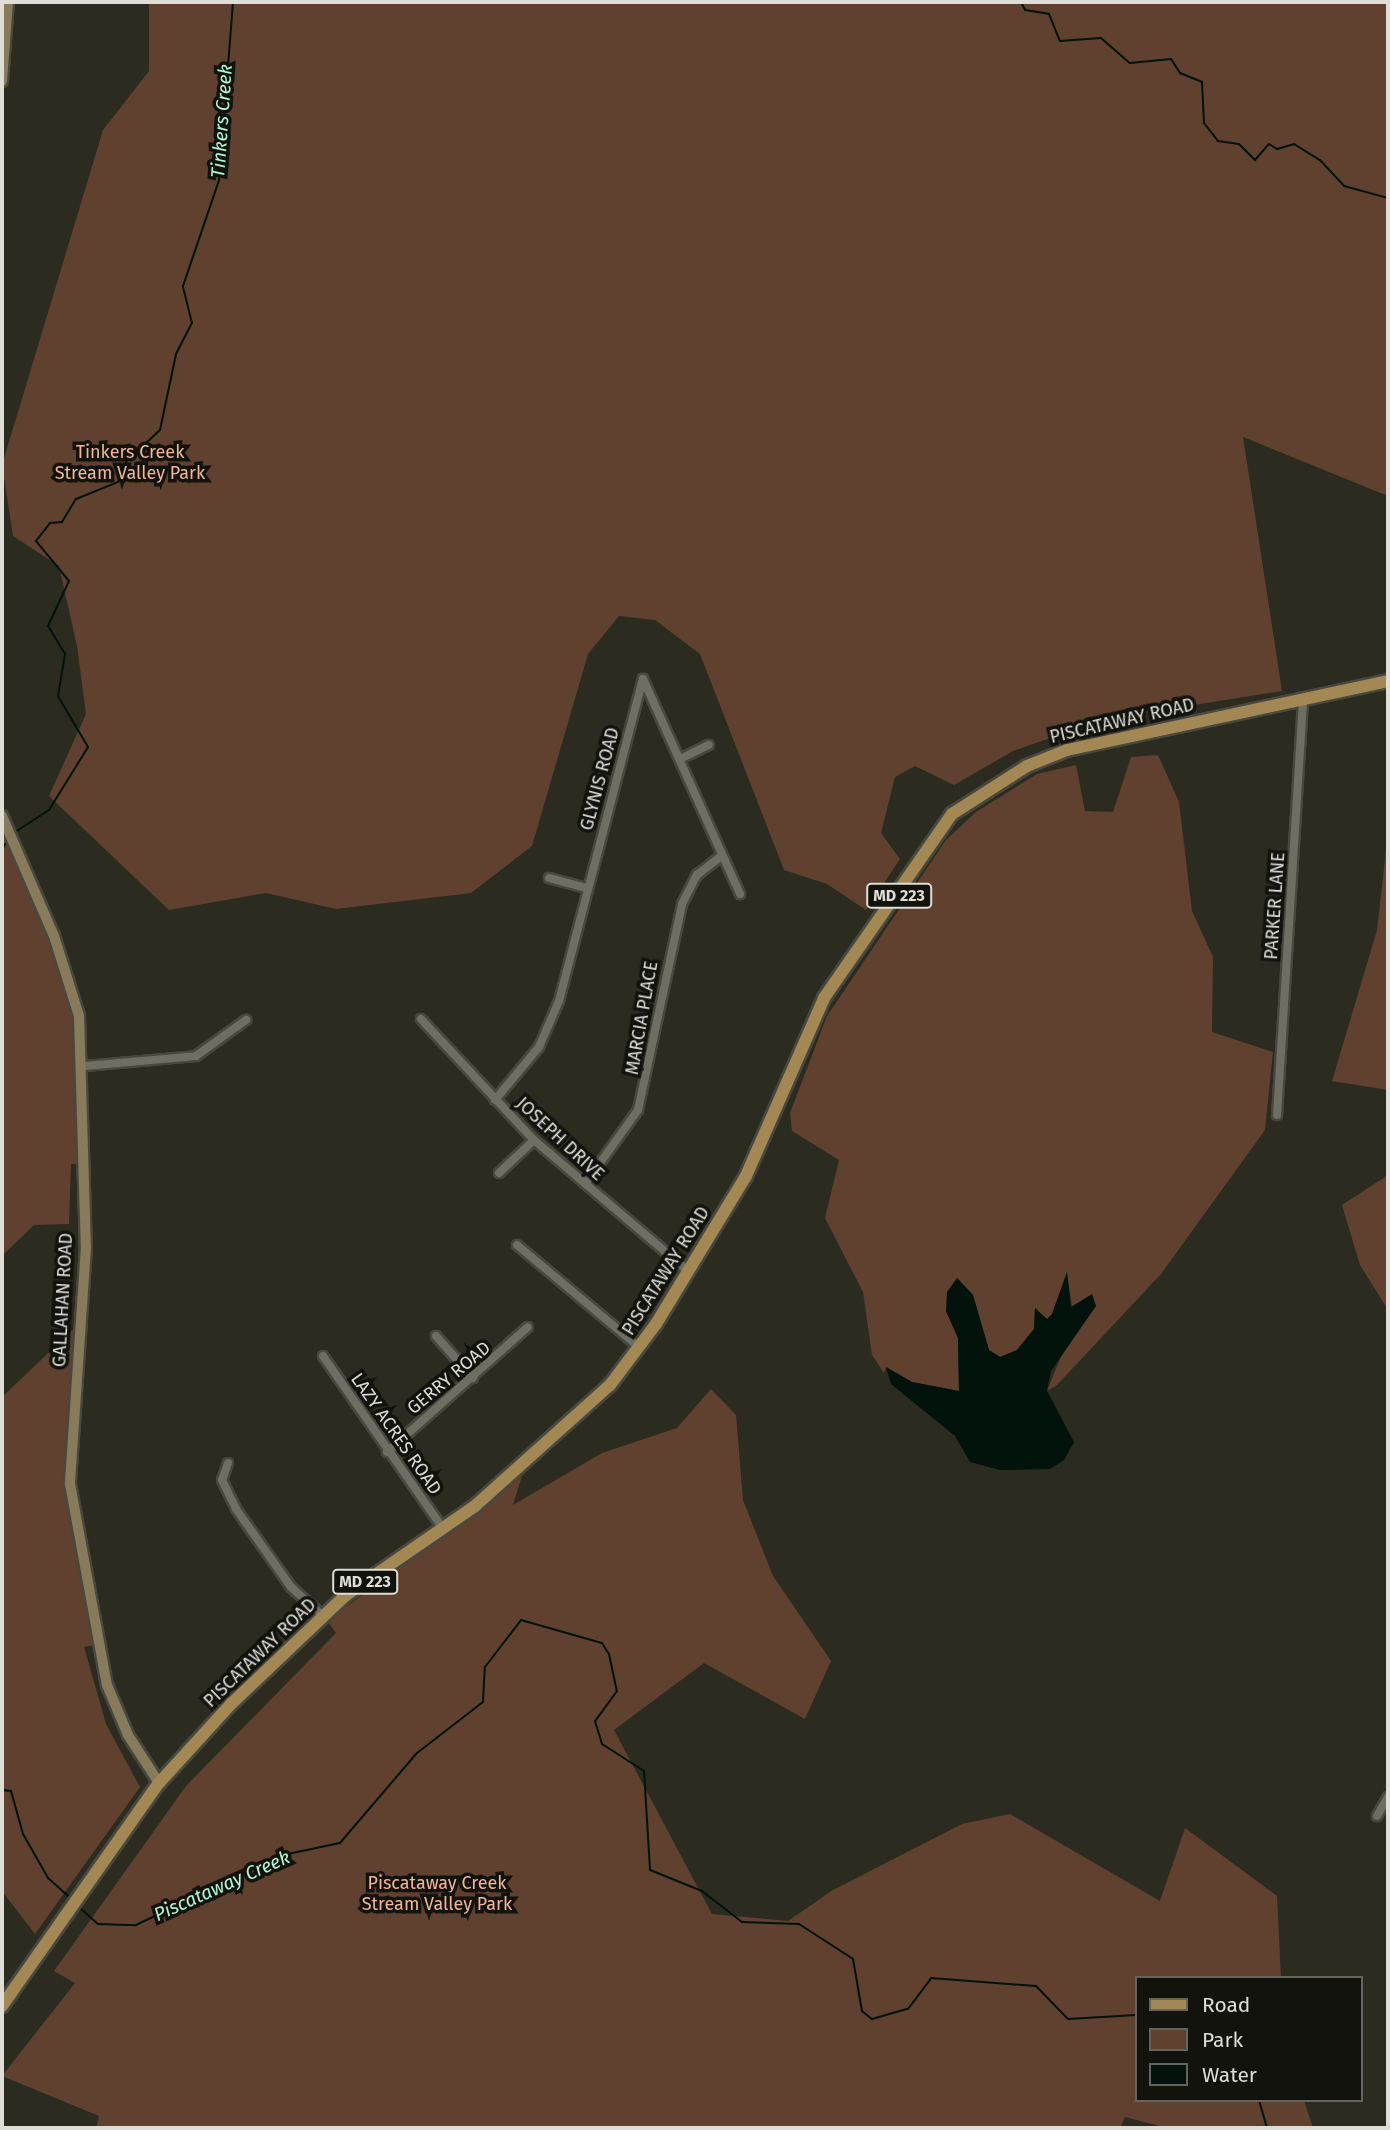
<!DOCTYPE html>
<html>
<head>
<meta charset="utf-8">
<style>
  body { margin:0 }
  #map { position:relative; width:1390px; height:2130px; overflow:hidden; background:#2b2b20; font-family:"Fira Sans",sans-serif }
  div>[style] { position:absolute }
  .green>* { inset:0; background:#60412f }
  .water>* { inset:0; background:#01130a }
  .stream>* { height:2px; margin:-1px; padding:0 1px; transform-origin:1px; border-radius:1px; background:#01130a }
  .roads { filter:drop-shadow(2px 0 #48483f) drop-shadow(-2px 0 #48483f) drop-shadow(0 2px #48483f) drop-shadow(0 -2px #48483f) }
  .street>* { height:8px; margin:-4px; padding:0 4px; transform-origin:4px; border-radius:4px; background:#6e6e62 }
  .secondary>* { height:10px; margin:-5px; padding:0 5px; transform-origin:5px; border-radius:5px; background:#887b5b }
  .primary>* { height:12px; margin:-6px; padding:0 6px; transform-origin:6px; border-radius:6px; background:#a38854 }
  span { translate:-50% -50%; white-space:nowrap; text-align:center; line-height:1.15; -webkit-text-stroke:7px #13130e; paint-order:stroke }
  .shield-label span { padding:2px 5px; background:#13130e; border:2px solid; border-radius:5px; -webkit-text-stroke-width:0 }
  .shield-label { font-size:16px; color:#deded7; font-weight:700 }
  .park-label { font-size:18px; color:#f2b692 }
  .street-label { font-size:18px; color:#deded7 }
  .water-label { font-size:19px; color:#aef6d4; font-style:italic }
  .frame { position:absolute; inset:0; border:4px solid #deded7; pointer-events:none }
  .legend { position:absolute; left:1135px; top:1976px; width:228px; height:126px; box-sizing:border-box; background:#13130e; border:2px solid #64645e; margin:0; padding:9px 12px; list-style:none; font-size:21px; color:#deded7 }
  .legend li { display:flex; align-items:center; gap:14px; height:35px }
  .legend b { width:35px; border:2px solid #64645e }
</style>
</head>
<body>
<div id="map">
  <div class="green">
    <i style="clip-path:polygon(149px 2px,1388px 2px,1388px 496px,1243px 437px,1282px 691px,1101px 720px,1013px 751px,954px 785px,915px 766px,895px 777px,881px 833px,900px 859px,866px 910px,827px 884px,784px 870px,700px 654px,655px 620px,619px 616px,588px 654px,532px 846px,471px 893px,336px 909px,266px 893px,169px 910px,49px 796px,86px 714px,77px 646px,59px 566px,13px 536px,2px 465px,103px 130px,149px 71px)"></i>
    <i style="clip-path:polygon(1158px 755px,1179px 802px,1192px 911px,1213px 957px,1212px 1032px,1273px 1052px,1265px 1130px,1161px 1274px,1057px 1385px,1047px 1391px,1083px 1302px,1072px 1307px,1067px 1273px,1052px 1314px,1047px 1320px,1035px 1308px,1034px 1329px,1017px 1350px,1000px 1357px,989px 1350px,973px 1295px,957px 1278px,946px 1311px,958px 1338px,959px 1391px,912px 1382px,886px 1367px,884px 1373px,872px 1355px,863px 1292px,825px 1218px,839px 1160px,792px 1131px,790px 1113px,827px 1016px,946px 840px,976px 812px,1037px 774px,1076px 765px,1085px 811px,1113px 812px,1131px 757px)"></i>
    <i style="clip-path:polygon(2px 816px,56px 950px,75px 1015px,83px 1164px,71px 1164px,69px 1224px,34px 1225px,2px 1256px)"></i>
    <i style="clip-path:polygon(1388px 833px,1388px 1090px,1332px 1081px,1377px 930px)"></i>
    <i style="clip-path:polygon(1388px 1175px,1388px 1310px,1360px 1265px,1342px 1205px)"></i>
    <i style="clip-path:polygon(79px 1324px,65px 1461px,94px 1645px,84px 1647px,106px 1724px,140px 1787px,35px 1934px,2px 1891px,2px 1397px)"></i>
    <i style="clip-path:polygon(711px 1389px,736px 1415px,743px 1500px,773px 1576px,831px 1661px,805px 1719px,704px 1663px,614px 1730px,712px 1914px,788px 1921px,833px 1890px,962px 1824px,1010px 1814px,1160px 1901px,1185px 1828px,1277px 1896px,1281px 1978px,1136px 1978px,1136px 2100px,1304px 2100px,1313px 2128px,1167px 2128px,1125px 2117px,1120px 2128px,96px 2128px,99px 2116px,2px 2076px,75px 1983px,54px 1971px,186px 1786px,336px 1633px,327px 1621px,522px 1476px,513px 1505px,602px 1453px,677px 1428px)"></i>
  </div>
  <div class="water">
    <i style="clip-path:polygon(1067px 1272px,1071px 1307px,1092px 1294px,1096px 1306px,1051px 1371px,1047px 1391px,1074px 1442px,1064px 1460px,1050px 1469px,1000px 1470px,970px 1462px,955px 1436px,891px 1384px,886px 1367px,912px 1382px,959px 1391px,958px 1338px,946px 1311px,947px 1292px,957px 1278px,973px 1295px,989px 1350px,1000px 1357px,1017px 1350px,1034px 1329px,1035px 1308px,1047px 1319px,1052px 1314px)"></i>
  </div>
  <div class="stream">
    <i style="left:1021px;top:2px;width:9px;rotate:63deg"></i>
    <i style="left:1025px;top:10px;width:24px;rotate:9deg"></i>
    <i style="left:1049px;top:14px;width:29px;rotate:68deg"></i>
    <i style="left:1060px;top:41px;width:41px;rotate:-4.2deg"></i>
    <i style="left:1101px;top:38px;width:38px;rotate:41deg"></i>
    <i style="left:1130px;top:63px;width:41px;rotate:-5.6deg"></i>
    <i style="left:1171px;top:59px;width:17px;rotate:57deg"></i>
    <i style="left:1180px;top:73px;width:24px;rotate:22deg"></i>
    <i style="left:1202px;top:82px;width:41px;rotate:87.2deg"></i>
    <i style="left:1204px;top:123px;width:23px;rotate:52deg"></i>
    <i style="left:1218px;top:141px;width:21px;rotate:8deg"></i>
    <i style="left:1239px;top:144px;width:23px;rotate:45deg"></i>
    <i style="left:1255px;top:160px;width:21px;rotate:-49deg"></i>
    <i style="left:1269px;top:144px;width:9px;rotate:32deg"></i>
    <i style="left:1277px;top:149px;width:18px;rotate:-16deg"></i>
    <i style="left:1294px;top:144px;width:31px;rotate:32deg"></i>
    <i style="left:1320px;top:160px;width:35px;rotate:47deg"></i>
    <i style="left:1344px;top:186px;width:46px;rotate:15.3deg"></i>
    <i style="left:15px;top:832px;width:40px;rotate:-32.9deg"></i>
    <i style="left:49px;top:810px;width:74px;rotate:-58.2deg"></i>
    <i style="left:88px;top:747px;width:59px;rotate:-120.5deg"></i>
    <i style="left:58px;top:696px;width:43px;rotate:-80.5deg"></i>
    <i style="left:65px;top:654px;width:33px;rotate:-121deg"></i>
    <i style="left:48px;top:626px;width:50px;rotate:-65deg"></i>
    <i style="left:69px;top:581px;width:52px;rotate:-129.5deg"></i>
    <i style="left:36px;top:541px;width:23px;rotate:-52deg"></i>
    <i style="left:50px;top:523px;width:12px;rotate:-5deg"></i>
    <i style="left:62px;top:522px;width:27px;rotate:-59deg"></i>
    <i style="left:76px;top:499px;width:45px;rotate:-22deg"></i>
    <i style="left:118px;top:482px;width:22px;rotate:-68deg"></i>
    <i style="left:126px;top:462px;width:47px;rotate:-43.3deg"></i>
    <i style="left:160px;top:430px;width:78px;rotate:-78.1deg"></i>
    <i style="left:176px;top:354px;width:35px;rotate:-63deg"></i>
    <i style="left:192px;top:323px;width:38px;rotate:-104deg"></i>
    <i style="left:183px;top:286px;width:112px;rotate:-71.2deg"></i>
    <i style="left:219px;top:180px;width:179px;rotate:-85.5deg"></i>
    <i style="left:2px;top:848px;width:8px;rotate:-50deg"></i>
    <i style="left:2px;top:1790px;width:9px;rotate:6deg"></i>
    <i style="left:11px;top:1791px;width:45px;rotate:74.4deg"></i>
    <i style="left:23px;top:1834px;width:51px;rotate:60.4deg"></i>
    <i style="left:48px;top:1878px;width:30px;rotate:42deg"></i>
    <i style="left:79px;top:1907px;width:25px;rotate:42deg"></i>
    <i style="left:98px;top:1924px;width:38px;rotate:2deg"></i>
    <i style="left:136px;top:1925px;width:163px;rotate:-25.5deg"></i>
    <i style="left:283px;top:1855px;width:58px;rotate:-11.9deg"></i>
    <i style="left:340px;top:1843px;width:118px;rotate:-49.5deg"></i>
    <i style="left:417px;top:1753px;width:83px;rotate:-37.7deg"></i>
    <i style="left:483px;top:1702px;width:35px;rotate:-87deg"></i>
    <i style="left:485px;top:1667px;width:59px;rotate:-52.5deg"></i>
    <i style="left:521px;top:1620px;width:84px;rotate:15.9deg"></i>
    <i style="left:602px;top:1643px;width:13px;rotate:58deg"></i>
    <i style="left:609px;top:1654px;width:38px;rotate:78deg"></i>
    <i style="left:617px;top:1691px;width:37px;rotate:126deg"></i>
    <i style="left:595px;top:1721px;width:24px;rotate:73deg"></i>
    <i style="left:602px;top:1744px;width:50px;rotate:32.7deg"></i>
    <i style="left:644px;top:1771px;width:99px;rotate:86.5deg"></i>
    <i style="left:650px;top:1870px;width:56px;rotate:22deg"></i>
    <i style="left:702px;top:1891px;width:51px;rotate:37.8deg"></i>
    <i style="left:742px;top:1922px;width:57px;rotate:2deg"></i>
    <i style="left:799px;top:1924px;width:64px;rotate:32.9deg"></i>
    <i style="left:853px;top:1959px;width:53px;rotate:80.2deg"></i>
    <i style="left:862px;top:2011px;width:13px;rotate:39deg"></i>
    <i style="left:872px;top:2019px;width:37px;rotate:-16deg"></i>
    <i style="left:908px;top:2009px;width:39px;rotate:-53deg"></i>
    <i style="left:931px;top:1978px;width:105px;rotate:4.4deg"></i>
    <i style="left:1036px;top:1986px;width:46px;rotate:45.9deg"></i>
    <i style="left:1068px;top:2019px;width:68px;rotate:-3.4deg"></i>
    <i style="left:1259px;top:2100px;width:29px;rotate:74deg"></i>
  </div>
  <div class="roads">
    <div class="street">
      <i style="left:680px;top:759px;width:32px;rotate:-26deg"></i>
      <i style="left:549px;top:878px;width:39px;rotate:15deg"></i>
      <i style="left:421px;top:1019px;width:166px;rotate:47deg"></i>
      <i style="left:534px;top:1140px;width:202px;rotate:40.4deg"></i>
      <i style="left:85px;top:1066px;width:111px;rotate:-5.1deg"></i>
      <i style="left:196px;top:1056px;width:62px;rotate:-35.8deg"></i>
      <i style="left:495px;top:1100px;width:69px;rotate:-50.3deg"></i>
      <i style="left:539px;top:1047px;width:50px;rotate:-66.5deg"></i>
      <i style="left:559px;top:1001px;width:333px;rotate:-75.4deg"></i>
      <i style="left:643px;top:679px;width:236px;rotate:65.7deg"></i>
      <i style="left:1277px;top:1115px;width:416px;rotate:-86.4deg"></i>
      <i style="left:499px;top:1173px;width:48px;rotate:-43.3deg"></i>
      <i style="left:585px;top:1184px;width:91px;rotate:-54.4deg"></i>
      <i style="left:638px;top:1110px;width:211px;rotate:-77.9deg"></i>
      <i style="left:682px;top:904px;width:33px;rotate:-63deg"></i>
      <i style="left:697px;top:875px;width:31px;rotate:-38deg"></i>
      <i style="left:517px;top:1245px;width:159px;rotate:39.9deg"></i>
      <i style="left:436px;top:1336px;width:56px;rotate:48.6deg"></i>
      <i style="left:323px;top:1356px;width:212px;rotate:55.2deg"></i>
      <i style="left:387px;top:1452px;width:188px;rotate:-41.6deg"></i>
      <i style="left:228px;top:1463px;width:18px;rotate:109deg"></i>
      <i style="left:222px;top:1480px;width:32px;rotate:64deg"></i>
      <i style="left:236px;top:1509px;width:95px;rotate:54.8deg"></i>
      <i style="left:291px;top:1587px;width:43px;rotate:42.2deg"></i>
      <i style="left:1377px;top:1816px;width:22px;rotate:-60deg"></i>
    </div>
    <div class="secondary">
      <i style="left:2px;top:81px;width:79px;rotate:-85.7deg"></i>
      <i style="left:2px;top:816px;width:131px;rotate:66.6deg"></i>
      <i style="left:54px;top:936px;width:84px;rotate:72.6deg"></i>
      <i style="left:79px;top:1016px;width:231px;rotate:88.3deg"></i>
      <i style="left:86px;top:1247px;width:238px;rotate:93.9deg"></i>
      <i style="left:70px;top:1484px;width:204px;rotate:79.6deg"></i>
      <i style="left:107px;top:1685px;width:54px;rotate:67.2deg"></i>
      <i style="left:128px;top:1735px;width:57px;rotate:57.1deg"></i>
    </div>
    <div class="primary">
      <i style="left:2px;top:2006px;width:273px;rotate:-54.9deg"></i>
      <i style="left:159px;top:1783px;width:107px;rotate:-47.7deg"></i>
      <i style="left:231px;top:1704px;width:158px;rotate:-43.5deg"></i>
      <i style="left:346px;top:1595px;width:157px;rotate:-34.6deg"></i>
      <i style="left:475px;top:1506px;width:181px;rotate:-41.9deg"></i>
      <i style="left:610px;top:1385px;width:76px;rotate:-53deg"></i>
      <i style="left:656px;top:1324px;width:173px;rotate:-58.7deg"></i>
      <i style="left:746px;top:1176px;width:194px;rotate:-66.3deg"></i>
      <i style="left:824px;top:998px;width:224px;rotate:-55.2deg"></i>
      <i style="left:952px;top:814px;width:89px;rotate:-32.6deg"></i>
      <i style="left:1027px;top:766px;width:43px;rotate:-21.8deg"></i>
      <i style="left:1067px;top:750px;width:328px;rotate:-12.1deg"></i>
    </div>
  </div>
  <div class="shield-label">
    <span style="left:899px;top:896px">MD 223</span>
    <span style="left:365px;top:1582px">MD 223</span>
  </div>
  <div class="park-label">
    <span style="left:130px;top:463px">Tinkers Creek<br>Stream Valley Park</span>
    <span style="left:437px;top:1894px">Piscataway Creek<br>Stream Valley Park</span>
  </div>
  <div class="street-label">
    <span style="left:1122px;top:721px;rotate:-13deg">PISCATAWAY ROAD</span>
    <span style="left:600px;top:779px;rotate:-75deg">GLYNIS ROAD</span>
    <span style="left:1275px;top:906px;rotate:-86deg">PARKER LANE</span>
    <span style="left:642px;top:1018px;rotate:-80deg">MARCIA PLACE</span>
    <span style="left:560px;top:1139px;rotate:43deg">JOSEPH DRIVE</span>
    <span style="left:666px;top:1271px;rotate:-58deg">PISCATAWAY ROAD</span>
    <span style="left:63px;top:1300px;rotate:-87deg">GALLAHAN ROAD</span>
    <span style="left:449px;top:1378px;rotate:-40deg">GERRY ROAD</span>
    <span style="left:396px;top:1434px;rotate:55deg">LAZY ACRES ROAD</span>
    <span style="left:260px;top:1653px;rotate:-44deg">PISCATAWAY ROAD</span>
  </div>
  <div class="water-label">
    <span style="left:222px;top:121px;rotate:-86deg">Tinkers Creek</span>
    <span style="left:222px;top:1886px;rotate:-24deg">Piscataway Creek</span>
  </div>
  <div class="frame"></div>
  <ul class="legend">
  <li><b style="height:9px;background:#a38854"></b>Road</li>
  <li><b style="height:19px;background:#60412f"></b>Park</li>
  <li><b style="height:19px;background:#01130a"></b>Water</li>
  </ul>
</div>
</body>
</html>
